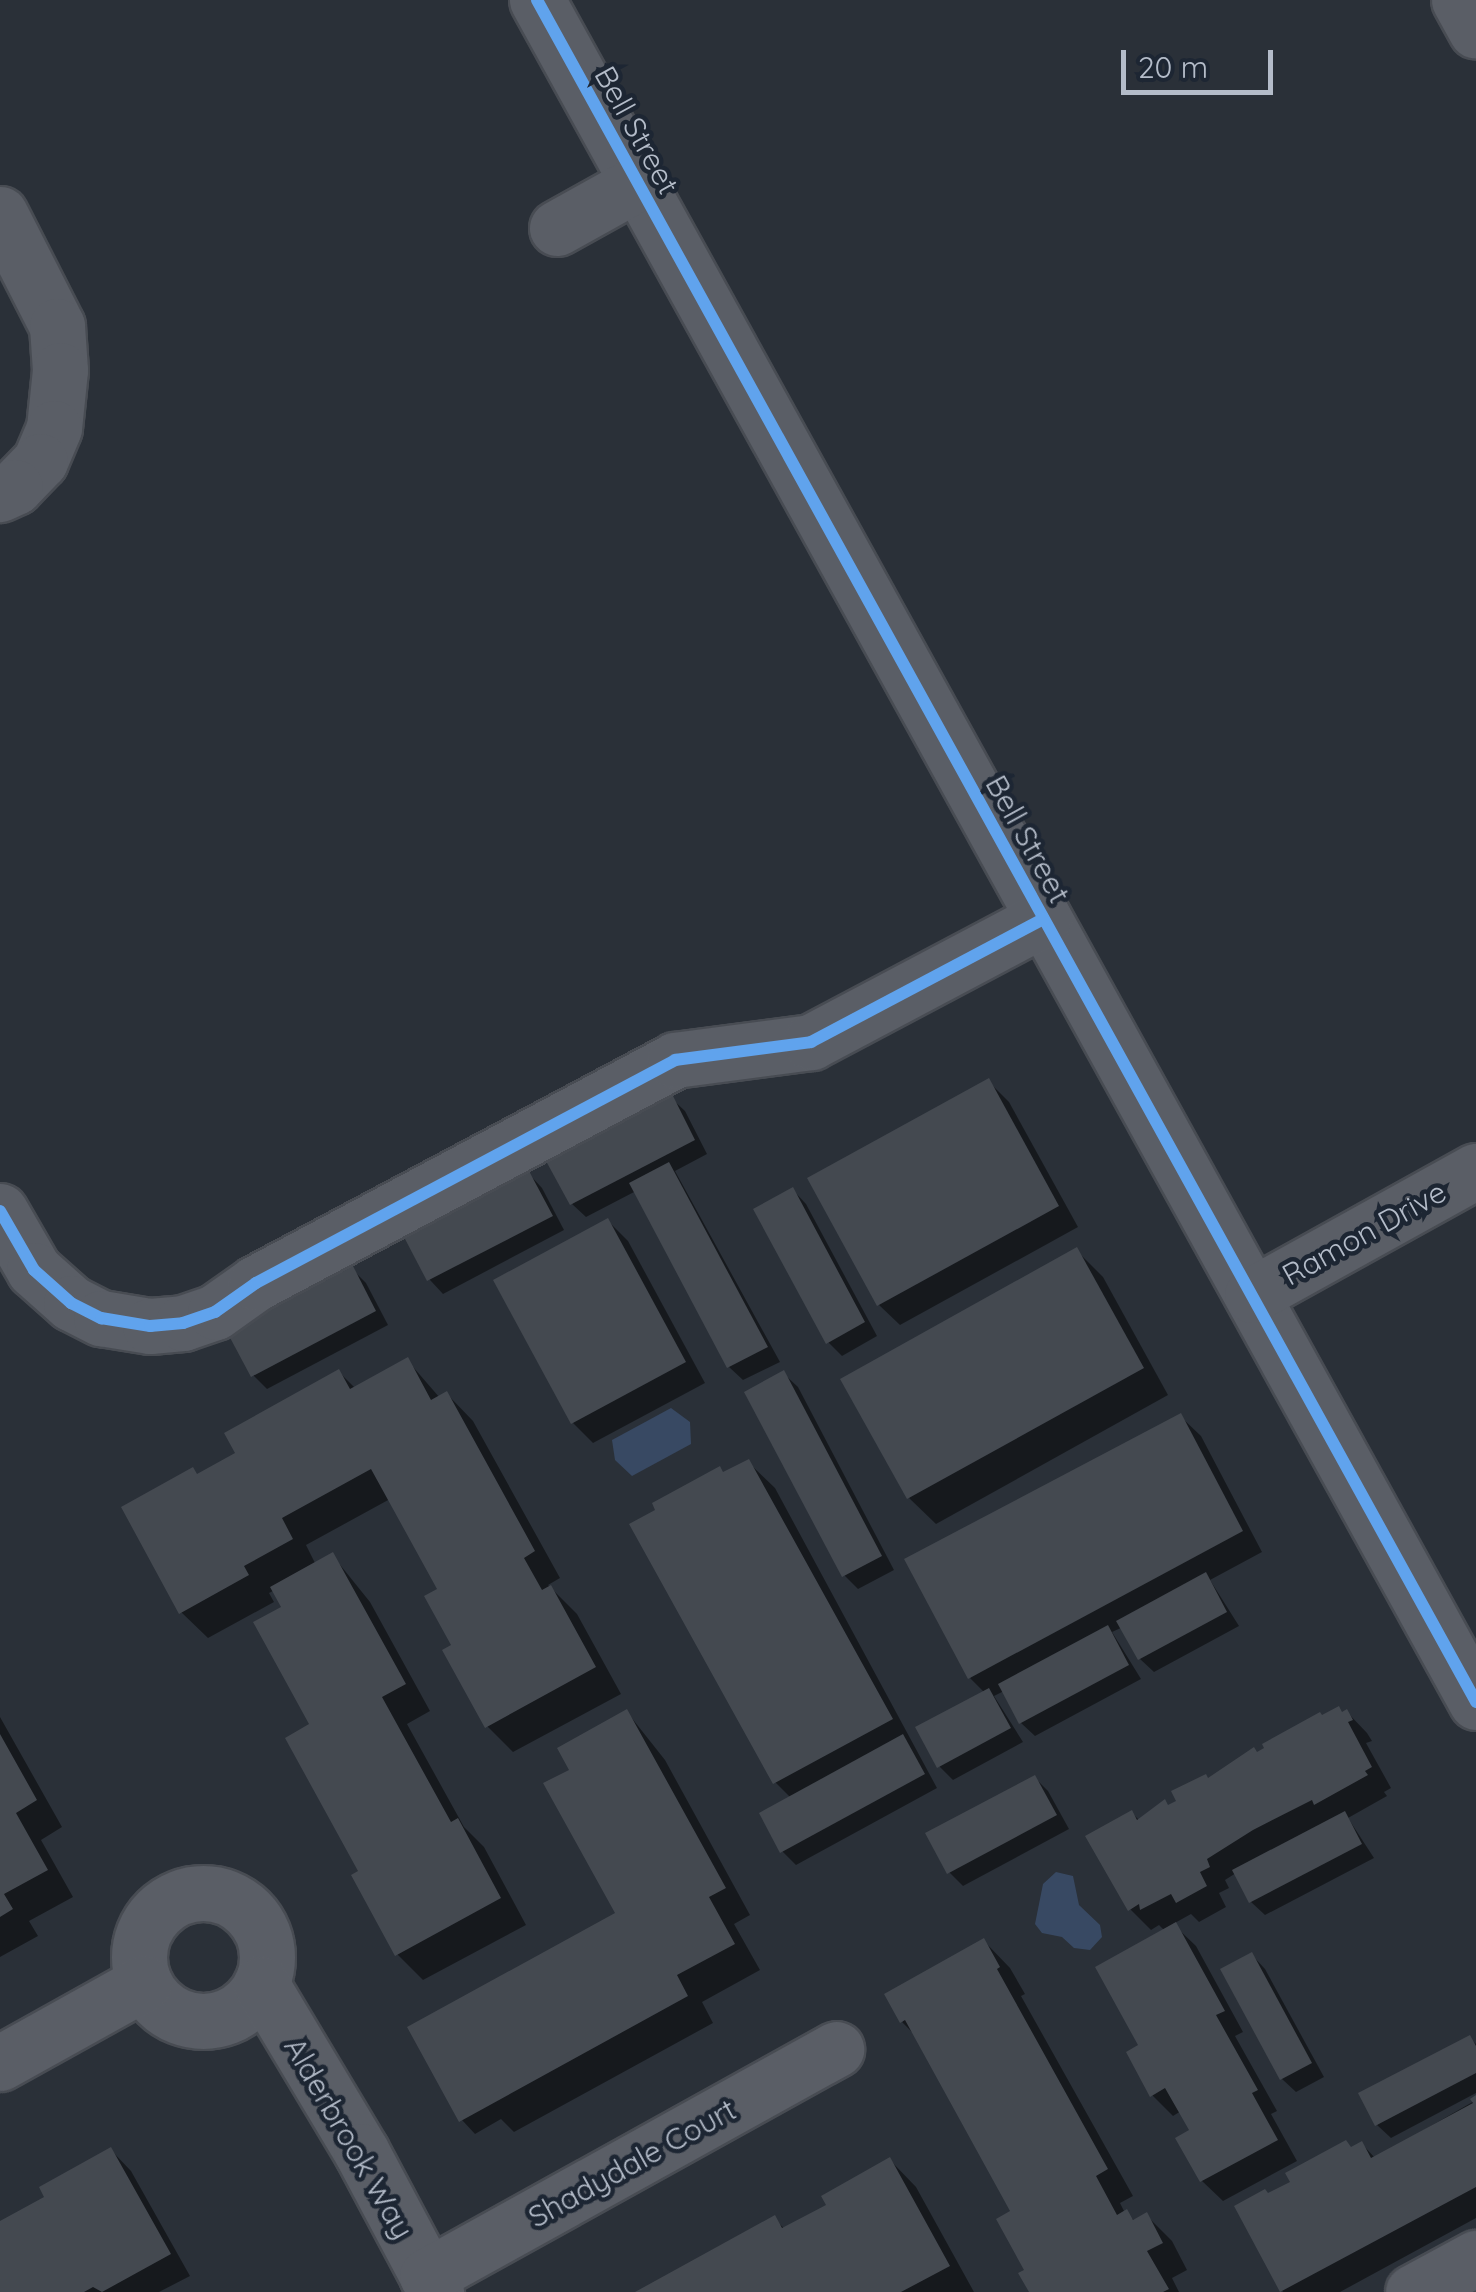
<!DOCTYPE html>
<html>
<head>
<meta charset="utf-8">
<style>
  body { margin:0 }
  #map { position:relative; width:1476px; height:2292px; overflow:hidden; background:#2a3038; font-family:Quicksand,sans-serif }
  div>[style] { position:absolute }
  .water>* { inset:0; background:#384963 }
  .shadow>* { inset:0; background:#0007 }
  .building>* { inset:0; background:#444950 }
  .roads { filter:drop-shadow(2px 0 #484c53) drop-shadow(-2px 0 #484c53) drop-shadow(0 2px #484c53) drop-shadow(0 -2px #484c53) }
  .minor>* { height:55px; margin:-27.5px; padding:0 27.5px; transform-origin:27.5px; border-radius:27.5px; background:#5a5e66 }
  .minor>.ring { margin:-27.5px; padding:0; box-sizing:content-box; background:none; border:55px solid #5a5e66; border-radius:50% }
  .cycleway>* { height:12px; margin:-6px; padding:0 6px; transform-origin:6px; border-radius:6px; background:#60a3ed }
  span { translate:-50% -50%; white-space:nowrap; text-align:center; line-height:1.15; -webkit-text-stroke:9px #1d2633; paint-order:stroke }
  .street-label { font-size:30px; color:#b4bcc9 }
  .scale { position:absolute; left:1121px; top:50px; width:152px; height:45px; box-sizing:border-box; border:5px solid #b4bcc9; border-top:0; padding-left:12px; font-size:30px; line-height:35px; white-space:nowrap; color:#b4bcc9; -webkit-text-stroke:8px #1d2633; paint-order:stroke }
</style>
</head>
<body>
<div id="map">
  <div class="water">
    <i style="clip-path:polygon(671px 1408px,690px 1422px,691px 1444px,632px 1476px,615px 1460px,612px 1440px)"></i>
    <i style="clip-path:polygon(1056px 1872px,1073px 1876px,1079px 1905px,1100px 1925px,1102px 1937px,1090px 1950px,1074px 1948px,1062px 1937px,1042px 1933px,1035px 1924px,1043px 1884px)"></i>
  </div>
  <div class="shadow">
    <i style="clip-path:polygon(989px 1082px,1009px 1102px,1078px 1227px,900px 1325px,879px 1305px,811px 1179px)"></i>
    <i style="clip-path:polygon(671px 1098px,685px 1111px,707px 1154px,675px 1171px,780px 1362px,743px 1380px,729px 1367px,636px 1191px,586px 1217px,572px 1204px)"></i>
    <i style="clip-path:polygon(529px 1174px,542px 1188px,564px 1230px,443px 1294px,430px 1280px,408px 1238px)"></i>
    <i style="clip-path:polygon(793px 1190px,806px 1204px,877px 1336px,842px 1356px,828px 1342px)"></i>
    <i style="clip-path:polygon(608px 1221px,628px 1241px,705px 1383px,593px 1443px,573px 1423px)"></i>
    <i style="clip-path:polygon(1076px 1250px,1103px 1277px,1168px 1395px,936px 1524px,909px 1498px)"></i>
    <i style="clip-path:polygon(352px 1269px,366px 1283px,388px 1325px,267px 1389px,253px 1375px)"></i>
    <i style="clip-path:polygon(407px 1360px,440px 1398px,447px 1394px,473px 1421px,560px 1578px,548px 1585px,577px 1614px,621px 1694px,513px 1752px,487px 1726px,455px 1646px,440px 1590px,390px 1499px,306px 1545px,316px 1565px,333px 1556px,370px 1602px,430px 1711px,407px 1724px,464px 1827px,484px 1847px,526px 1925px,423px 1980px,397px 1954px,361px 1872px,312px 1725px,286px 1607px,275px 1590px,269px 1593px,274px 1602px,208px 1638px,181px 1612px,199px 1476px,238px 1454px,339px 1372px,356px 1389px)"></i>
    <i style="clip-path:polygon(784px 1374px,798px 1387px,894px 1570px,858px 1589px,844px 1575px)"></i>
    <i style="clip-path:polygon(1180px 1416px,1201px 1436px,1262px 1552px,1210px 1580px,1239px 1626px,1154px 1672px,1140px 1659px,1123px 1627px,1112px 1632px,1141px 1679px,1035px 1736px,1021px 1723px,1004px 1691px,994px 1696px,1023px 1742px,953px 1780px,939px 1766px,985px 1693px,970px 1678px)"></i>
    <i style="clip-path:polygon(748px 1462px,775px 1488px,937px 1788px,796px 1865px,782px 1851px,791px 1798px,775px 1782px,724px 1475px)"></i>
    <i style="clip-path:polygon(627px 1712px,665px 1760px,750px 1915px,734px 1924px,760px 1970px,702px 2002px,713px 2023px,514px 2132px,501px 2119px,475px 2134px,462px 2120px,618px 1914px,572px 1770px)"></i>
    <i style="clip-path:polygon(1347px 1712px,1367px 1733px,1372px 1741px,1366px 1743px,1391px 1788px,1384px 1792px,1387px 1796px,1348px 1818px,1374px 1858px,1265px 1915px,1251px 1902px,1236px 1873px,1225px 1880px,1229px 1888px,1219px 1893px,1226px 1907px,1199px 1922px,1191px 1914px,1173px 1924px,1196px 1946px,1243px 2032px,1235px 2036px,1277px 2111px,1271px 2114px,1297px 2161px,1223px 2201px,1202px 2181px,1192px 2131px,1181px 2111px,1173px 2116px,1152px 2095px,1142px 2046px,1165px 1931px,1159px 1925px,1151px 1930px,1130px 1909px,1132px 1813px,1140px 1821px,1170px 1807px,1209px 1780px,1322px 1718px)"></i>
    <i style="clip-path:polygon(0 1717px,62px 1827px,41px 1840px,73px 1897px,29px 1921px,38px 1936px,0 1957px)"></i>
    <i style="clip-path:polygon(1035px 1778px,1048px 1791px,1069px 1829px,963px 1886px,949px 1872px)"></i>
    <i style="clip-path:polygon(984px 1941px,1010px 1968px,1025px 1994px,1021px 1996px,1133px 2196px,1120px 2203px,1125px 2213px,1135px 2221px,1146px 2215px,1172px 2241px,1187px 2270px,1172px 2278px,1179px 2292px,1032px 2292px,1013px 2212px,918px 2038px,902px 2022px)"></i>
    <i style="clip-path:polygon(1252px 1955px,1265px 1969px,1324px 2077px,1296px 2092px,1282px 2079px)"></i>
    <i style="clip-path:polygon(1469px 2038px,1476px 2044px,1476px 2093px,1391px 2138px,1377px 2125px)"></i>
    <i style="clip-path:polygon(1476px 2100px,1476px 2218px,1340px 2292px,1283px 2292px,1237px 2207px,1269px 2196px,1362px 2144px,1375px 2158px)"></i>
    <i style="clip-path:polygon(111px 2150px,131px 2171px,190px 2276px,159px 2292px,0 2292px,0 2224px,48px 2198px)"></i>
    <i style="clip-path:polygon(890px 2160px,916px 2187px,974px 2292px,641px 2292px,774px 2219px,785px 2229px,829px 2206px)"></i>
  </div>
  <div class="building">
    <i style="clip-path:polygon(989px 1078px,1059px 1206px,877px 1306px,807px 1178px)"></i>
    <i style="clip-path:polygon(672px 1094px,695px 1140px,570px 1205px,546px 1161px)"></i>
    <i style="clip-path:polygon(669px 1162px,768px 1347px,727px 1368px,629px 1183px)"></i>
    <i style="clip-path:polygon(529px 1171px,553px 1216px,427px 1281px,404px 1237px)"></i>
    <i style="clip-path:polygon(793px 1187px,865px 1322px,826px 1344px,753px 1209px)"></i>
    <i style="clip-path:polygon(608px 1218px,686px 1362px,571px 1424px,493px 1280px)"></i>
    <i style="clip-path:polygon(1077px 1247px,1144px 1368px,907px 1499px,840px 1379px)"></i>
    <i style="clip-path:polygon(353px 1266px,376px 1311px,251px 1377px,227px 1332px)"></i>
    <i style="clip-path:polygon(408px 1357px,431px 1400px,447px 1391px,535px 1551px,524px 1558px,542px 1590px,551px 1585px,596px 1667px,485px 1728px,442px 1650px,451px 1645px,424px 1596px,437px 1589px,371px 1469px,282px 1518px,293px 1539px,244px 1566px,249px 1575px,179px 1614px,121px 1507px,193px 1467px,197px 1474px,235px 1453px,224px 1433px,339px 1369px,350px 1389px)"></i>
    <i style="clip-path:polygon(784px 1370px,882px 1556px,842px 1577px,744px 1392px)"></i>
    <i style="clip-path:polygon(1181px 1413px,1243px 1531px,968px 1679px,904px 1559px)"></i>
    <i style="clip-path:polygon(749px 1459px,893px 1719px,773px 1784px,629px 1524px,655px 1510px,652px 1503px,720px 1466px,723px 1472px)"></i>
    <i style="clip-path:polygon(333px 1552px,406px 1684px,382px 1697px,451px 1822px,458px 1818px,501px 1898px,395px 1956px,351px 1875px,358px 1871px,285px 1738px,309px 1724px,253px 1622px,281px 1607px,270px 1587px)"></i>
    <i style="clip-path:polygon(1206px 1572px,1227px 1612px,1138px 1660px,1116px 1621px)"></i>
    <i style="clip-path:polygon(1108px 1625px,1129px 1665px,1019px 1724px,998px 1684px)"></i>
    <i style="clip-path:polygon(989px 1688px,1011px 1728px,937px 1768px,915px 1727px)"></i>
    <i style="clip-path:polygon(1339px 1706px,1342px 1712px,1347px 1709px,1353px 1720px,1348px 1722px,1372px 1767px,1365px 1771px,1368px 1775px,1314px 1805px,1312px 1800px,1253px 1830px,1207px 1859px,1210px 1867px,1200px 1872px,1207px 1886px,1176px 1903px,1171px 1894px,1140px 1910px,1139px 1904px,1128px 1911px,1085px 1836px,1132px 1810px,1137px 1820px,1165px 1799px,1168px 1805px,1176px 1801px,1171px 1791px,1206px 1774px,1208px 1778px,1254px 1747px,1257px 1752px,1264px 1748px,1262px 1744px,1320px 1712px,1322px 1715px)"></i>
    <i style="clip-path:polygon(627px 1709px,726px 1888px,709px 1897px,735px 1944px,677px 1975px,688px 1996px,459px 2122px,407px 2027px,615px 1913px,543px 1783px,569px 1770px,557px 1748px)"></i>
    <i style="clip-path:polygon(0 1734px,37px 1800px,16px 1813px,48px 1870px,4px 1894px,13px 1909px,0 1917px)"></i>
    <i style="clip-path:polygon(903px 1734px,925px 1774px,780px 1853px,759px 1813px)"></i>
    <i style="clip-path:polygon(1035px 1775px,1057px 1815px,947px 1874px,925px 1833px)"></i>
    <i style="clip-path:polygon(1345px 1811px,1362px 1844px,1249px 1903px,1232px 1870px)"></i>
    <i style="clip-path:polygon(1176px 1922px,1225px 2011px,1216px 2015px,1258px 2090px,1252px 2093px,1278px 2140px,1200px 2182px,1175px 2138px,1189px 2130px,1165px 2088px,1150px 2097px,1126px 2052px,1138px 2045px,1095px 1967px)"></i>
    <i style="clip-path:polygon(984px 1938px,1000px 1967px,997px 1969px,1108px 2169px,1096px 2176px,1117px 2215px,1127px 2209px,1133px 2220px,1147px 2212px,1163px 2243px,1147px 2251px,1169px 2289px,1163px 2292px,1029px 2292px,1018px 2273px,1024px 2270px,996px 2219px,1010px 2211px,905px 2020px,900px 2023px,884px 1994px)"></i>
    <i style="clip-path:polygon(1252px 1952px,1312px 2063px,1280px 2080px,1220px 1969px)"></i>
    <i style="clip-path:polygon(1470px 2035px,1476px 2046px,1476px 2073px,1375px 2126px,1358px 2093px)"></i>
    <i style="clip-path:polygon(1476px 2095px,1476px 2187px,1280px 2292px,1234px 2206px,1265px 2189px,1268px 2193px,1290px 2182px,1285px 2173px,1346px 2140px,1351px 2147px,1362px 2141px,1371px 2158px,1473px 2103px,1470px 2099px)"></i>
    <i style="clip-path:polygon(111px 2147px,171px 2254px,102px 2292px,93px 2287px,84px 2292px,0 2292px,0 2221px,44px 2197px,39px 2187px)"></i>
    <i style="clip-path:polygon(890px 2157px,950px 2266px,901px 2292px,635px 2292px,775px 2215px,782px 2228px,826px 2205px,821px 2196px)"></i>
  </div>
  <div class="roads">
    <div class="minor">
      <i style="left:537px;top:0;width:1944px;rotate:61.11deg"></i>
      <i style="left:1459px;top:0;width:35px;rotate:61deg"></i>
      <i style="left:0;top:214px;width:126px;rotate:63deg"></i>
      <i style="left:57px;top:326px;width:44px;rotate:86.1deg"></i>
      <i style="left:60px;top:370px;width:58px;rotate:95.9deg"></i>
      <i style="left:54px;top:428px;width:36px;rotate:113deg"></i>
      <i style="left:40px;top:461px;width:36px;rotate:134deg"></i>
      <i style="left:15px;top:487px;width:17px;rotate:155deg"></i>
      <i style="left:557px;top:228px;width:93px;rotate:-29.1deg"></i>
      <i style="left:0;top:1211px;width:68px;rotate:60deg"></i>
      <i style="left:34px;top:1270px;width:50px;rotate:41.7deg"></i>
      <i style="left:71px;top:1303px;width:34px;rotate:27deg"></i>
      <i style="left:101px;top:1318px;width:50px;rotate:9.3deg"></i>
      <i style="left:150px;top:1326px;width:33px;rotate:-5deg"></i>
      <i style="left:183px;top:1323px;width:34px;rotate:-19deg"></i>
      <i style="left:215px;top:1312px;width:50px;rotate:-35.3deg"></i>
      <i style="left:256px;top:1283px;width:475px;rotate:-28deg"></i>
      <i style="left:675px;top:1060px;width:137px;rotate:-7.5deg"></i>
      <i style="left:811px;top:1042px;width:263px;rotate:-27.9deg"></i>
      <i style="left:1252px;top:1295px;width:256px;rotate:-29deg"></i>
      <i class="ring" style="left:139px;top:1893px;width:73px;height:73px"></i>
      <i style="left:261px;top:1984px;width:195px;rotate:59.1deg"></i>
      <i style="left:361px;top:2151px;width:160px;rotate:62deg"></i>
      <i style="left:0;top:2063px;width:165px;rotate:-29.1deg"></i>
      <i style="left:427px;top:2276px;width:468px;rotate:-29deg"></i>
      <i style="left:1413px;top:2292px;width:72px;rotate:-28.4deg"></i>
    </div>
  </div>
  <div class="cycleway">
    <i style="left:537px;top:0;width:1944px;rotate:61.11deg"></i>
    <i style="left:0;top:1211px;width:68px;rotate:60deg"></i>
    <i style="left:34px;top:1270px;width:50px;rotate:41.7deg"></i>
    <i style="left:71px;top:1303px;width:34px;rotate:27deg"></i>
    <i style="left:101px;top:1318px;width:50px;rotate:9.3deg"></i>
    <i style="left:150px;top:1326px;width:33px;rotate:-5deg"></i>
    <i style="left:183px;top:1323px;width:34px;rotate:-19deg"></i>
    <i style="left:215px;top:1312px;width:50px;rotate:-35.3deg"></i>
    <i style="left:256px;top:1283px;width:475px;rotate:-28deg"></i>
    <i style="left:675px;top:1060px;width:137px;rotate:-7.5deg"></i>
    <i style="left:811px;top:1042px;width:263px;rotate:-27.9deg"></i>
  </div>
  <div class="street-label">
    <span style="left:637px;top:130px;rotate:61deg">Bell Street</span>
    <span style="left:1028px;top:839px;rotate:61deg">Bell Street</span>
    <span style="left:1364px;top:1233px;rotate:-29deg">Ramon Drive</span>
    <span style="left:349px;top:2138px;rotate:60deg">Alderbrook Way</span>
    <span style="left:632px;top:2163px;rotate:-29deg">Shadydale Court</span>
  </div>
  <div class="scale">20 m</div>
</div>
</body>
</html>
